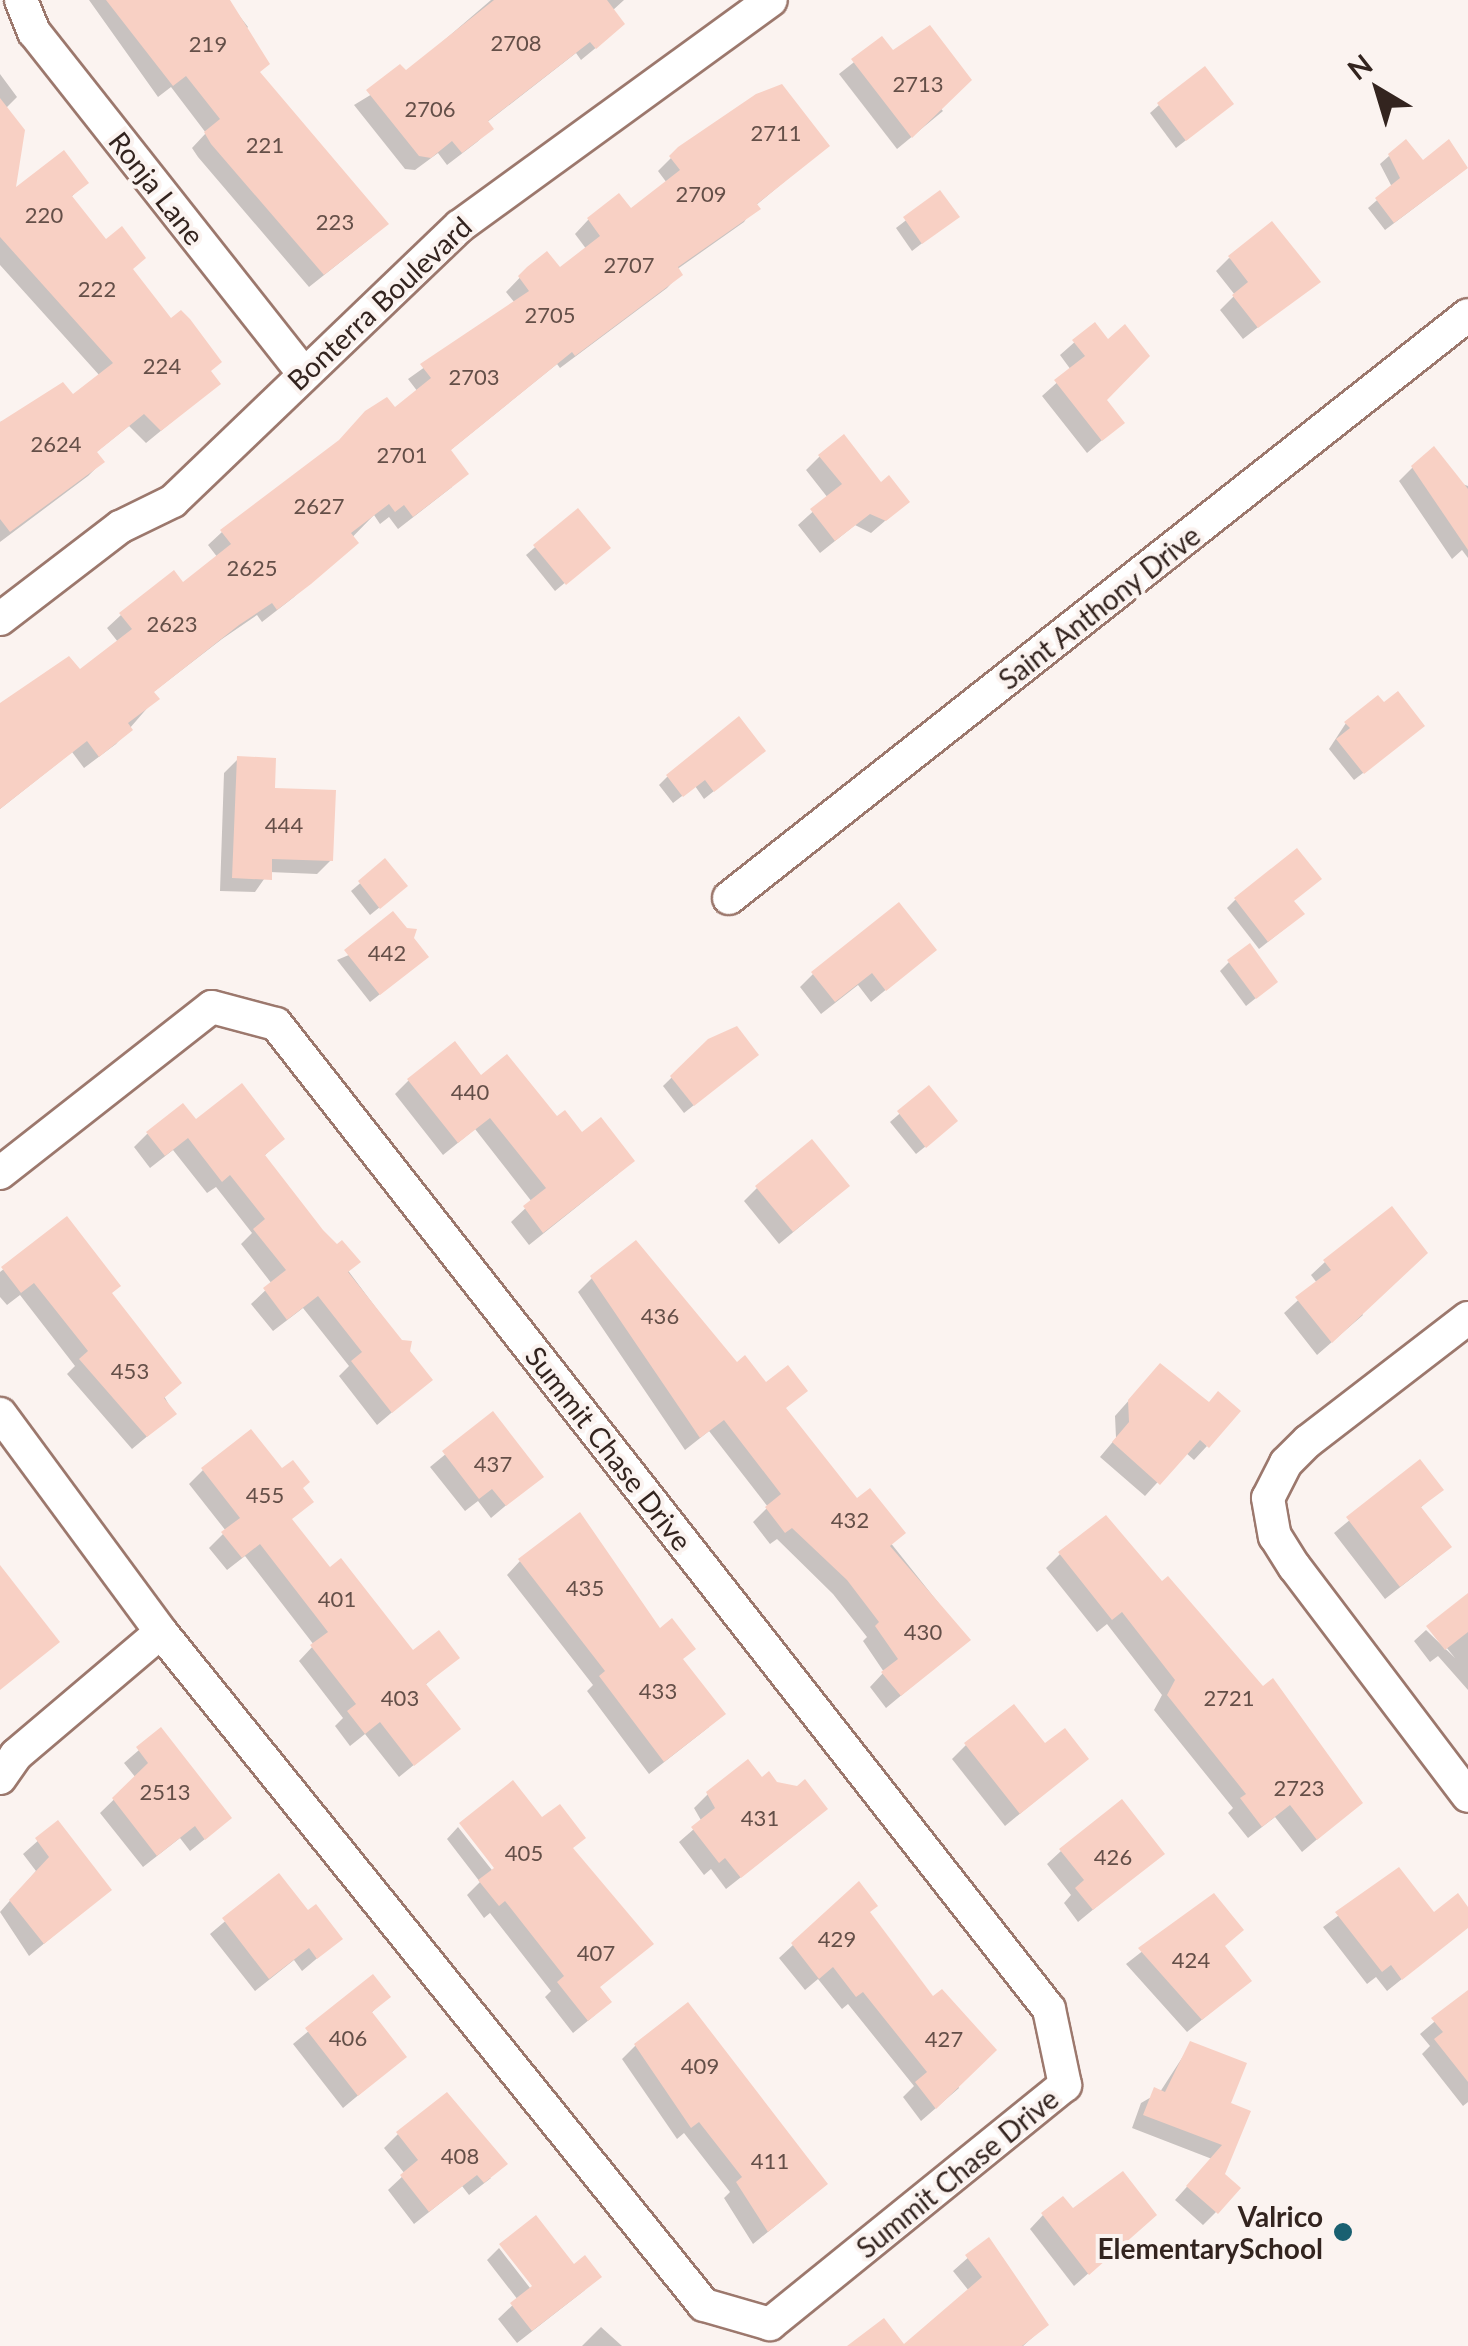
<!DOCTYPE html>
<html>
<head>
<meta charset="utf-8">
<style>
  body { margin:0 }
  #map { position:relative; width:1468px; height:2346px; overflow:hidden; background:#fbf3f0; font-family:Lato,sans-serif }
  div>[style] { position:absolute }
  .shadow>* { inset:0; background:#0003 }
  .building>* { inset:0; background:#f8d0c4 }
  .roads { filter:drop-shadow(2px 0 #9c786d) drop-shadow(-2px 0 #9c786d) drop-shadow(0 2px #9c786d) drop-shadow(0 -2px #9c786d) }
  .minor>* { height:32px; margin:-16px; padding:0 16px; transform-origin:16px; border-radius:16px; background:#fff }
  .dots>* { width:28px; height:28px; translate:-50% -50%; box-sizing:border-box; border:5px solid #fbf3f0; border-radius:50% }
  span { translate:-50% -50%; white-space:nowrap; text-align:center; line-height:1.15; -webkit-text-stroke:8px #fbf3f0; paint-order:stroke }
  .number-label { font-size:22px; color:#644f48 }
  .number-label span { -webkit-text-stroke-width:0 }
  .street-label { font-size:28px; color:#33241f }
  .poi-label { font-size:28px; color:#33241f; font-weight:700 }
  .right { translate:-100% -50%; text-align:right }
  .north { position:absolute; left:1328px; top:40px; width:100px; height:100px; -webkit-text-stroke:8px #fbf3f0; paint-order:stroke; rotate:322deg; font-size:28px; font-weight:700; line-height:40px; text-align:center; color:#33241f }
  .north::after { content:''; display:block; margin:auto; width:35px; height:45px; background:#33241f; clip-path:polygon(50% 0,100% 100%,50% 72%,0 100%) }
</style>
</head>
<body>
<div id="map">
  <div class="shadow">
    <i style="clip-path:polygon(89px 0,227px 0,248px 27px,242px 33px,258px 73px,372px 237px,309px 287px,198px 157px,192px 148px,206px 133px,171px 87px,158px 97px)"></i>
    <i style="clip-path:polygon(491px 0,624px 0,612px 11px,609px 37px,581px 60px,576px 53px,486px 123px,491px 129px,477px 142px,447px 165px,438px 153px,415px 170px,405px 169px,354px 105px,405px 74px)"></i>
    <i style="clip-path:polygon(882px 40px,943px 111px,897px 149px,839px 74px)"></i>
    <i style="clip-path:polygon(0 74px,17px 97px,5px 109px,13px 193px,86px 183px,70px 198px,218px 384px,146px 443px,129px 426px,95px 453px,102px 462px,88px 476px,0 542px,0 422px,72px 398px,100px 376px,0 265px)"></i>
    <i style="clip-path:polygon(1159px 105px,1222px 112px,1176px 148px,1150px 113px)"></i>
    <i style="clip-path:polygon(827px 146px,755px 206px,744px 222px,676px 270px,680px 274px,667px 288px,560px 368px,557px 364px,448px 452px,452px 487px,398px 529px,389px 517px,380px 524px,374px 515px,294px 597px,262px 622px,257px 615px,222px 639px,152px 693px,156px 698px,116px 744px,84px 768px,72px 752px,0 809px,0 707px,80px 673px,118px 642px,107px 628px,121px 615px,183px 585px,218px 558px,208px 545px,222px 532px,418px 392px,408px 379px,515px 303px,506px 292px,528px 269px,560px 271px,587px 250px,575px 234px,588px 220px,619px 196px,631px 211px,667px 183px,658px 171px,680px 149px)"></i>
    <i style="clip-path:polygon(1389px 156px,1458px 175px,1385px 230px,1368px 208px,1392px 187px,1380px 164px)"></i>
    <i style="clip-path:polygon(940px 194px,956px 217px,912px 251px,896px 228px)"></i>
    <i style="clip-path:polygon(1229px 258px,1317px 281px,1243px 339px,1220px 310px,1235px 295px,1216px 271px)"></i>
    <i style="clip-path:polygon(1094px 325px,1104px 400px,1122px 423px,1087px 453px,1042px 396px,1071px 370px,1060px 355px)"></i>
    <i style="clip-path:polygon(820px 456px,881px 485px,907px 502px,871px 533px,855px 525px,820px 553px,798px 525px,828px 498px,806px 470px)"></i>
    <i style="clip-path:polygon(1413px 467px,1468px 486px,1468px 558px,1462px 550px,1452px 559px,1399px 481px)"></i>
    <i style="clip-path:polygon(577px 511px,602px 552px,555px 591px,526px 555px)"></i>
    <i style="clip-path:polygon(1346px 723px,1413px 734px,1354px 780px,1329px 749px)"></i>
    <i style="clip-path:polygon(238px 759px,331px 860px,317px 874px,269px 872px,255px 892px,220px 891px,224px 773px)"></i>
    <i style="clip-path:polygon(754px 759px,704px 799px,695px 786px,673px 803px,659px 785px,667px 777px)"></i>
    <i style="clip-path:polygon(385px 862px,396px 894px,370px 915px,351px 891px)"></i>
    <i style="clip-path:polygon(1235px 900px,1292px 902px,1293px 922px,1259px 949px,1227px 908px)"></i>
    <i style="clip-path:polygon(405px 931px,417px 965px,370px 1002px,337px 960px)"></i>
    <i style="clip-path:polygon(934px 950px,871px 1002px,858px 985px,821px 1014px,800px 987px,813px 974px)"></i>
    <i style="clip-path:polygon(1229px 962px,1266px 990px,1246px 1006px,1220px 971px)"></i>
    <i style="clip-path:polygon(709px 1041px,747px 1063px,684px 1113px,663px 1086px)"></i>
    <i style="clip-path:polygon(481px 1078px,618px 1174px,529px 1245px,511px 1222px,532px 1202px,475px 1129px,443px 1155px,395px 1094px,409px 1080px)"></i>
    <i style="clip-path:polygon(928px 1089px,946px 1130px,916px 1154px,890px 1122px)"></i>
    <i style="clip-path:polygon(195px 1123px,282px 1139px,263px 1157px,430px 1380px,377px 1425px,339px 1376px,349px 1366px,303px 1308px,273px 1331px,251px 1304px,272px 1284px,241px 1244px,252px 1233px,216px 1187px,207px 1193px,173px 1150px,150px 1168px,134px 1147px,147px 1134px)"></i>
    <i style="clip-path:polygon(757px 1188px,833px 1199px,779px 1244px,744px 1201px)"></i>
    <i style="clip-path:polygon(1391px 1210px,1359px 1310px,1363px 1315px,1317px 1355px,1284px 1313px,1317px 1283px,1311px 1275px,1325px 1262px)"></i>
    <i style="clip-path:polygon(66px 1219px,174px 1414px,132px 1449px,67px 1374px,75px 1366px,20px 1295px,7px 1305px,0 1297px,0 1272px)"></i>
    <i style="clip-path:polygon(592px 1278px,766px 1386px,805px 1390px,784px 1409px,968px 1640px,886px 1708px,870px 1687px,884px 1672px,863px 1641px,867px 1637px,833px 1594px,777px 1539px,770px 1544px,753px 1522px,768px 1507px,709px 1431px,685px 1450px,578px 1292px)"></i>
    <i style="clip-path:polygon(1147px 1380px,1207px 1446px,1194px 1460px,1185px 1452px,1145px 1496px,1100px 1457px,1116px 1438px,1115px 1416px)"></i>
    <i style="clip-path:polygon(493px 1415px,541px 1476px,491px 1518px,478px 1501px,465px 1511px,430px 1467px)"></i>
    <i style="clip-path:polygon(1419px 1463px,1440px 1490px,1419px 1509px,1435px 1560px,1385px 1599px,1334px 1533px)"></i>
    <i style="clip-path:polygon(203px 1470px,282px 1472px,310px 1502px,290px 1520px,329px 1570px,412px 1654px,457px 1657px,424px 1686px,458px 1729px,399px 1777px,365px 1734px,350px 1746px,335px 1726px,343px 1718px,299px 1661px,314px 1645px,245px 1556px,227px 1570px,209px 1548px,226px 1531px,189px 1484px)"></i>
    <i style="clip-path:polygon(1060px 1554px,1360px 1803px,1302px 1852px,1275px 1817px,1248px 1838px,1228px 1813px,1233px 1808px,1154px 1710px,1162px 1695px,1107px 1624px,1097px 1632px,1046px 1568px)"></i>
    <i style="clip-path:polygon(520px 1561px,660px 1632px,681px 1661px,709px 1727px,649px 1774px,587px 1691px,593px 1685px,507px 1575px)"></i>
    <i style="clip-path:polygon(1468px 1596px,1468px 1690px,1438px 1656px,1430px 1662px,1414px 1641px,1426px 1630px,1455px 1658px,1429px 1626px)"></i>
    <i style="clip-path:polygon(161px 1731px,215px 1831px,190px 1851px,180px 1838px,143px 1867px,100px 1813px,136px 1778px,124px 1763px)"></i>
    <i style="clip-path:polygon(966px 1745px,1044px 1747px,1086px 1759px,1005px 1826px,952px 1759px)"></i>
    <i style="clip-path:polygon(762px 1780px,811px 1822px,726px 1889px,711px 1869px,704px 1875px,679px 1842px,702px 1822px,694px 1808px,708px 1794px)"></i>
    <i style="clip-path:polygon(57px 1824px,109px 1890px,29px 1956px,0 1912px,36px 1871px,23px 1854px)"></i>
    <i style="clip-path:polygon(458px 1827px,499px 1879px,571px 1850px,651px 1944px,598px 1988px,595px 2015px,573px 2033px,545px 1997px,551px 1991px,490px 1913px,484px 1918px,467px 1895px,480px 1882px,447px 1839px)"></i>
    <i style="clip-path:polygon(1061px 1851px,1162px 1853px,1078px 1922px,1064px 1903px,1071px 1895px,1047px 1864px)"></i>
    <i style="clip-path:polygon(1398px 1871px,1433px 1916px,1468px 1911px,1468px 1926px,1387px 1991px,1376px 1977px,1367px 1984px,1323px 1927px)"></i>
    <i style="clip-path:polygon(279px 1876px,308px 1913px,340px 1939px,302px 1971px,294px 1960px,255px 1991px,210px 1934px)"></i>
    <i style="clip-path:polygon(1213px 1896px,1222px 1948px,1249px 1981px,1187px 2032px,1126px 1964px)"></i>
    <i style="clip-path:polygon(868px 1913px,959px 2088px,921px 2121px,903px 2097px,914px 2086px,848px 2004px,842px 2009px,818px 1979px,805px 1990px,779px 1958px,793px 1945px)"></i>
    <i style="clip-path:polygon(373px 1978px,388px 1997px,370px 2014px,404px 2057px,343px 2108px,293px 2044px)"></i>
    <i style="clip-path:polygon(1468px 1993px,1468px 2102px,1463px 2106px,1422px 2054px,1430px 2046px,1420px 2034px)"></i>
    <i style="clip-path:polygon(1191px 2044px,1228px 2104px,1216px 2212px,1203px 2225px,1175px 2200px,1212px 2159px,1132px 2128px,1141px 2103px,1160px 2092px)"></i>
    <i style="clip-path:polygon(636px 2045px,811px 2197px,753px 2244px,724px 2198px,730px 2192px,684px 2133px,677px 2139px,622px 2059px)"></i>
    <i style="clip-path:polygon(398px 2134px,491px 2178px,469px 2195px,462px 2186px,414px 2224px,388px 2190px,405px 2174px,384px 2148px)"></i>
    <i style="clip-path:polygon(1072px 2212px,1140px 2228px,1074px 2286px,1030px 2229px,1043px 2215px)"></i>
    <i style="clip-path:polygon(988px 2240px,1046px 2325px,1023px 2346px,905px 2346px,969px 2291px,953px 2271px)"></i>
    <i style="clip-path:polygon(499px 2248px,537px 2297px,585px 2290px,517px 2343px,498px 2319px,518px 2300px,487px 2260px)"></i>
    <i style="clip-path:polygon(601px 2327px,622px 2346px,582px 2346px)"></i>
  </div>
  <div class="building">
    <i style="clip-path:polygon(106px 0,230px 0,270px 64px,260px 72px,389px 224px,324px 275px,211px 144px,204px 132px,220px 119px,186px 76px,173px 86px)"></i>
    <i style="clip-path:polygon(494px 0,607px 0,625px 24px,596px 49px,590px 42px,488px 121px,494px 129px,462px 153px,452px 141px,431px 158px,419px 156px,366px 90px,400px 64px,406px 70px)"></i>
    <i style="clip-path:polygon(930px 25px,972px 80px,912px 138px,851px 59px,882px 36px,893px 50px)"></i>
    <i style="clip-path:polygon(1205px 66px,1234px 104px,1186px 141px,1157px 103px)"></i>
    <i style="clip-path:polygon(782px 84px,830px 146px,757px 204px,761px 209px,678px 267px,683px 275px,575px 356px,572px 352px,451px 450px,469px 474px,413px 517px,404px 505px,395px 512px,389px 504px,351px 533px,359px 543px,311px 584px,277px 610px,272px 603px,239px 625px,154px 692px,160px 699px,128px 723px,133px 730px,99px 757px,87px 741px,0 809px,0 703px,69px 656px,80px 669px,132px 629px,119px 613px,174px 570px,183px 582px,231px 544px,220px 530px,339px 440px,365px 411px,387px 397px,395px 407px,431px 378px,420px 364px,529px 291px,518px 276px,527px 267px,547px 251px,560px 267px,600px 236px,587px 218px,619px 193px,631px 208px,680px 170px,669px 156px,678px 147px,756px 94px)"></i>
    <i style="clip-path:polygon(0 98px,25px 130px,16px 187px,64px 150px,89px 183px,72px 196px,106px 239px,122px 226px,146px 258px,133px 269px,171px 318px,181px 310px,190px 319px,222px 362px,211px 371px,221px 384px,161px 431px,144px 414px,97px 452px,105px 462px,10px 532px,0 519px,0 422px,63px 382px,73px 394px,113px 363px,0 237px)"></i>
    <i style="clip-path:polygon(1406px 139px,1423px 160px,1449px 139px,1468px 168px,1394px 223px,1375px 198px,1400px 178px,1388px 154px)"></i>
    <i style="clip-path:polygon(940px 190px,960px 217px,922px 244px,903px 217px)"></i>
    <i style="clip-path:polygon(1272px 221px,1321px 282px,1258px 328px,1232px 295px,1248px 282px,1228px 256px)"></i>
    <i style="clip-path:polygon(1095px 322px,1108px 339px,1125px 324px,1150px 356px,1107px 400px,1125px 423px,1102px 441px,1054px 380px,1085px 356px,1072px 340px)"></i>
    <i style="clip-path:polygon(844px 434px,881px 482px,889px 475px,910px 502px,886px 521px,870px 514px,835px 541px,810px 509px,842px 484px,818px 455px)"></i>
    <i style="clip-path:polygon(1434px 446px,1468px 489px,1468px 550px,1411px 466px)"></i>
    <i style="clip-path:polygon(578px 508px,611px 548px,566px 585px,533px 545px)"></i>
    <i style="clip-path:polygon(1398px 691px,1425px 726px,1364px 774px,1336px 739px,1350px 728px,1344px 722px,1378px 695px,1384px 702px)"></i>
    <i style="clip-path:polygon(739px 716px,766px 751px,714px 792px,705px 780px,683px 797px,666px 775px)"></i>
    <i style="clip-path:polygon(237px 756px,276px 758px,275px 788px,336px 790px,333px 861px,272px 859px,272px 880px,232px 878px)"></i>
    <i style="clip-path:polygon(1297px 848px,1322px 879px,1294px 901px,1305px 914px,1268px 942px,1234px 898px)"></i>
    <i style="clip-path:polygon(385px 858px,408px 886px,380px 909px,358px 881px)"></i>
    <i style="clip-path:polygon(899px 902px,937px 950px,886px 991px,872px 973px,835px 1002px,811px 972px)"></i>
    <i style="clip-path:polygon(393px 911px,407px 928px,417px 929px,414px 938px,429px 957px,380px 995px,344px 950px)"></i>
    <i style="clip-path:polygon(1250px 943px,1278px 982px,1256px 999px,1227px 960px)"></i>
    <i style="clip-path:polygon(737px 1026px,759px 1055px,694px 1106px,670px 1076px,708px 1039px)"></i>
    <i style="clip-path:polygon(455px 1041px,481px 1075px,507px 1054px,557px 1116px,565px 1110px,582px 1132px,601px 1117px,635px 1161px,543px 1233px,523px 1206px,546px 1188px,490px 1118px,458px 1143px,407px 1079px)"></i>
    <i style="clip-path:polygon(242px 1083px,285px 1139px,265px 1155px,323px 1230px,337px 1244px,342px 1240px,361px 1262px,348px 1272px,402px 1340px,412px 1341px,410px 1351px,433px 1380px,392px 1413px,351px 1361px,362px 1352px,318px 1296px,287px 1320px,263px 1288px,286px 1270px,253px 1229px,265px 1219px,230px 1175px,222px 1182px,188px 1138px,165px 1156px,146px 1132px,183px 1103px,196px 1119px)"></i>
    <i style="clip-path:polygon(929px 1085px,958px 1121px,926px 1148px,897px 1111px)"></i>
    <i style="clip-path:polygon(812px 1139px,850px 1186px,793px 1232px,755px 1186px)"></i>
    <i style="clip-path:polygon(1392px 1206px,1428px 1253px,1332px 1343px,1295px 1297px,1331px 1270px,1323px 1260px)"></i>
    <i style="clip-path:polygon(67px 1216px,121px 1286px,112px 1293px,182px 1383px,164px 1398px,177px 1414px,147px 1437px,79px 1359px,88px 1351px,34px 1283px,21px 1293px,1px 1267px)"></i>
    <i style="clip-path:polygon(636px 1240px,737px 1362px,745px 1355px,766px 1382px,788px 1365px,808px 1391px,786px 1408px,857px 1498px,870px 1488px,906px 1533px,890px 1546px,971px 1640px,901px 1696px,881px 1672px,898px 1659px,875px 1626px,879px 1622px,847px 1580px,792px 1528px,785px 1533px,765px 1507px,781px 1494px,724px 1420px,700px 1438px,590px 1276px)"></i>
    <i style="clip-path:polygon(1160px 1363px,1209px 1402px,1218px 1391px,1241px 1411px,1209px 1448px,1200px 1440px,1160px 1485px,1112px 1442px,1129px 1422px,1128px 1400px)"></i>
    <i style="clip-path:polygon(493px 1411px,544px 1477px,506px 1506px,492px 1489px,479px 1499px,442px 1451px)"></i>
    <i style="clip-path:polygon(251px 1429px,282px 1468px,293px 1460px,310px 1482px,303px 1488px,314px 1502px,292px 1519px,330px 1567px,341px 1558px,413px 1650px,439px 1630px,460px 1658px,426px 1684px,461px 1729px,414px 1766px,380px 1722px,365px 1734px,347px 1711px,356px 1704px,310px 1645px,328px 1632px,260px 1544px,242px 1558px,221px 1532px,240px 1518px,201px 1468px)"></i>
    <i style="clip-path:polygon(1420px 1459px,1444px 1490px,1421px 1507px,1452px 1547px,1400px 1587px,1346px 1517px)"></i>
    <i style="clip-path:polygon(580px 1512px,660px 1628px,672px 1618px,696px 1649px,683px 1659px,726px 1714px,664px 1762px,599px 1676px,605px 1671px,518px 1559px)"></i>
    <i style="clip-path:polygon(1106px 1515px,1162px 1581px,1168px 1576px,1263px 1686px,1273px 1678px,1363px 1803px,1317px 1840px,1290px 1805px,1262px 1827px,1240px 1798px,1246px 1794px,1167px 1695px,1175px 1680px,1122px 1612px,1112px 1620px,1058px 1552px)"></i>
    <i style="clip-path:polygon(0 1565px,60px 1642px,0 1690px)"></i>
    <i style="clip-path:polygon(1468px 1593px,1468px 1632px,1445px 1650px,1426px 1626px)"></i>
    <i style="clip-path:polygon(1014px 1704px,1045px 1743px,1065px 1728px,1089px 1759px,1020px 1814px,964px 1743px)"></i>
    <i style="clip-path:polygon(161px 1727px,232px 1818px,205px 1840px,195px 1826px,157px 1856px,112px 1798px,148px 1763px,136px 1747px)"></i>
    <i style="clip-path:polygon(748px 1759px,762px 1777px,769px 1771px,777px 1782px,797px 1786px,805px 1779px,828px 1809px,741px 1878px,725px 1858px,719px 1863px,691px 1827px,715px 1808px,706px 1792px)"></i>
    <i style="clip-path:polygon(513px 1780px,542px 1817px,560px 1804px,586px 1838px,573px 1848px,654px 1944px,600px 1987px,612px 2002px,588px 2021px,557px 1982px,564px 1976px,505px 1901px,499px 1906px,478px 1880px,494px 1868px,459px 1823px)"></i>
    <i style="clip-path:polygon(1122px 1799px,1165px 1854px,1093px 1910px,1075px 1888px,1084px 1880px,1059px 1849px)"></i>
    <i style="clip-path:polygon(58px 1820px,112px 1890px,44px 1944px,9px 1900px,49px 1857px,35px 1838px)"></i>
    <i style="clip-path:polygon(1399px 1867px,1434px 1912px,1458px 1893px,1468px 1907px,1468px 1928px,1402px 1980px,1391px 1965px,1382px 1972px,1335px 1912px)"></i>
    <i style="clip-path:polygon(279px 1873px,308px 1910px,316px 1904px,343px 1939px,317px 1959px,309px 1948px,269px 1979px,222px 1918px)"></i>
    <i style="clip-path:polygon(859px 1881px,878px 1906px,870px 1912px,933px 1996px,942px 1989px,997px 2050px,936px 2109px,915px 2082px,927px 2072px,863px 1992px,856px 1997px,833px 1967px,819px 1979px,791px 1943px)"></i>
    <i style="clip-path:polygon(1214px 1893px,1244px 1930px,1225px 1946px,1252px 1981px,1202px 2020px,1138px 1948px)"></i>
    <i style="clip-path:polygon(373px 1974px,391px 1997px,372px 2012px,407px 2057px,358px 2096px,305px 2028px)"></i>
    <i style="clip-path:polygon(1468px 1990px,1468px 2082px,1434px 2039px,1443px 2032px,1431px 2018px)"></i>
    <i style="clip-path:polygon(688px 2002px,828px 2184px,768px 2232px,736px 2182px,742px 2177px,699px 2122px,691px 2128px,634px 2044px)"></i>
    <i style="clip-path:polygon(1190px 2041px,1247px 2063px,1231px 2103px,1251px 2111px,1225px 2174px,1241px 2188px,1218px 2214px,1186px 2186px,1222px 2145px,1143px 2115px,1154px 2087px,1165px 2092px)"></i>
    <i style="clip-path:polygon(447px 2092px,508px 2164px,484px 2183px,477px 2175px,429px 2212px,400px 2175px,418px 2160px,396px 2132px)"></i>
    <i style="clip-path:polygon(1123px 2171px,1157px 2215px,1089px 2275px,1041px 2213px,1063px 2196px,1073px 2208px)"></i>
    <i style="clip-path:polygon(536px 2215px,574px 2264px,585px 2255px,602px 2277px,532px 2331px,510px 2303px,532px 2286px,499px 2244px)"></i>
    <i style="clip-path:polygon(989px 2237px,1049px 2325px,1022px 2346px,847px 2346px,884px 2318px,904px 2344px,982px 2277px,965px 2255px)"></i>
  </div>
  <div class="roads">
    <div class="minor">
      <i style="left:21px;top:0;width:35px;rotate:68deg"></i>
      <i style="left:34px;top:32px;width:432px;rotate:51.7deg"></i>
      <i style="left:0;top:619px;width:151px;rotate:-37.5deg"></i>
      <i style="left:120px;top:527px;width:59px;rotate:-26.1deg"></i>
      <i style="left:173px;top:501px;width:397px;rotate:-43.8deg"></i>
      <i style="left:460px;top:226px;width:384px;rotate:-36deg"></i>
      <i style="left:729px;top:898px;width:941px;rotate:-38.27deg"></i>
      <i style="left:0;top:1173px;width:269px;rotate:-38.1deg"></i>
      <i style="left:212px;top:1007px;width:66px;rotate:14.9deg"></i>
      <i style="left:276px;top:1024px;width:1252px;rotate:51.88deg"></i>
      <i style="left:1049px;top:2009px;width:78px;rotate:78.1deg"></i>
      <i style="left:1065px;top:2085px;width:380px;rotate:141deg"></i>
      <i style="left:770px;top:2324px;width:69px;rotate:-163.9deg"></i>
      <i style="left:704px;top:2305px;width:865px;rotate:-128.9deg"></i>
      <i style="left:161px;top:1632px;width:271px;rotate:-126.4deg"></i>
      <i style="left:1468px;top:1318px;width:202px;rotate:142.4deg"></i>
      <i style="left:1308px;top:1441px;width:31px;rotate:135deg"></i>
      <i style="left:1286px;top:1463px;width:39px;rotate:117deg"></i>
      <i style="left:1268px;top:1498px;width:39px;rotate:80deg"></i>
      <i style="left:1275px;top:1536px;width:36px;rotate:58deg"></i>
      <i style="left:1294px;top:1566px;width:288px;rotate:52.9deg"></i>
      <i style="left:0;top:1778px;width:28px;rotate:-55deg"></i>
      <i style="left:16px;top:1755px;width:190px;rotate:-40.3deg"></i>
    </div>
  </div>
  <div class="dots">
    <i style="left:1343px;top:2232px;background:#196071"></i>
  </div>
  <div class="number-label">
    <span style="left:516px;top:43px">2708</span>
    <span style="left:208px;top:44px">219</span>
    <span style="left:918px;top:84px">2713</span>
    <span style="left:430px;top:109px">2706</span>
    <span style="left:776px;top:133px">2711</span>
    <span style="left:265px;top:145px">221</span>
    <span style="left:701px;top:194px">2709</span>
    <span style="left:44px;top:215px">220</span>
    <span style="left:335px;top:222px">223</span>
    <span style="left:629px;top:265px">2707</span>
    <span style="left:97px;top:289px">222</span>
    <span style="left:550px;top:315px">2705</span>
    <span style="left:162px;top:366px">224</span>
    <span style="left:474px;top:377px">2703</span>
    <span style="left:56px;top:444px">2624</span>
    <span style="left:402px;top:455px">2701</span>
    <span style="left:319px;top:506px">2627</span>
    <span style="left:252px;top:568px">2625</span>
    <span style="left:172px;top:624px">2623</span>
    <span style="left:284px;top:825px">444</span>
    <span style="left:387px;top:953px">442</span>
    <span style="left:470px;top:1092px">440</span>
    <span style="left:660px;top:1316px">436</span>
    <span style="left:130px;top:1371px">453</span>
    <span style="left:493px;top:1464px">437</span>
    <span style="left:265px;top:1495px">455</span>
    <span style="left:850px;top:1520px">432</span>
    <span style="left:585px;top:1588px">435</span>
    <span style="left:337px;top:1599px">401</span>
    <span style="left:923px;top:1632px">430</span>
    <span style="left:658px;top:1691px">433</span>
    <span style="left:400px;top:1698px">403</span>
    <span style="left:1229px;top:1698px">2721</span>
    <span style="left:1299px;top:1788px">2723</span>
    <span style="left:165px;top:1792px">2513</span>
    <span style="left:760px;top:1818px">431</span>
    <span style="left:524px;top:1853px">405</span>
    <span style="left:1113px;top:1857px">426</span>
    <span style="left:837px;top:1939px">429</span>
    <span style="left:596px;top:1953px">407</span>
    <span style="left:1191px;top:1960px">424</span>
    <span style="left:348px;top:2038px">406</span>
    <span style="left:944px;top:2039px">427</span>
    <span style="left:700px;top:2066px">409</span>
    <span style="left:460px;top:2156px">408</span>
    <span style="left:770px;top:2161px">411</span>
  </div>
  <div class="street-label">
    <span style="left:157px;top:188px;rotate:52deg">Ronja Lane</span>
    <span style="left:379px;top:303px;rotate:-43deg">Bonterra Boulevard</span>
    <span style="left:1099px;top:607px;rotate:-38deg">Saint Anthony Drive</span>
    <span style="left:609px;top:1448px;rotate:52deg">Summit Chase Drive</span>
    <span style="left:957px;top:2173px;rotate:-39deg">Summit Chase Drive</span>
  </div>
  <div class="poi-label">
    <span class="right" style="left:1323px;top:2232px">Valrico<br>ElementarySchool</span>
  </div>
  <div class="north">N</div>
</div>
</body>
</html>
